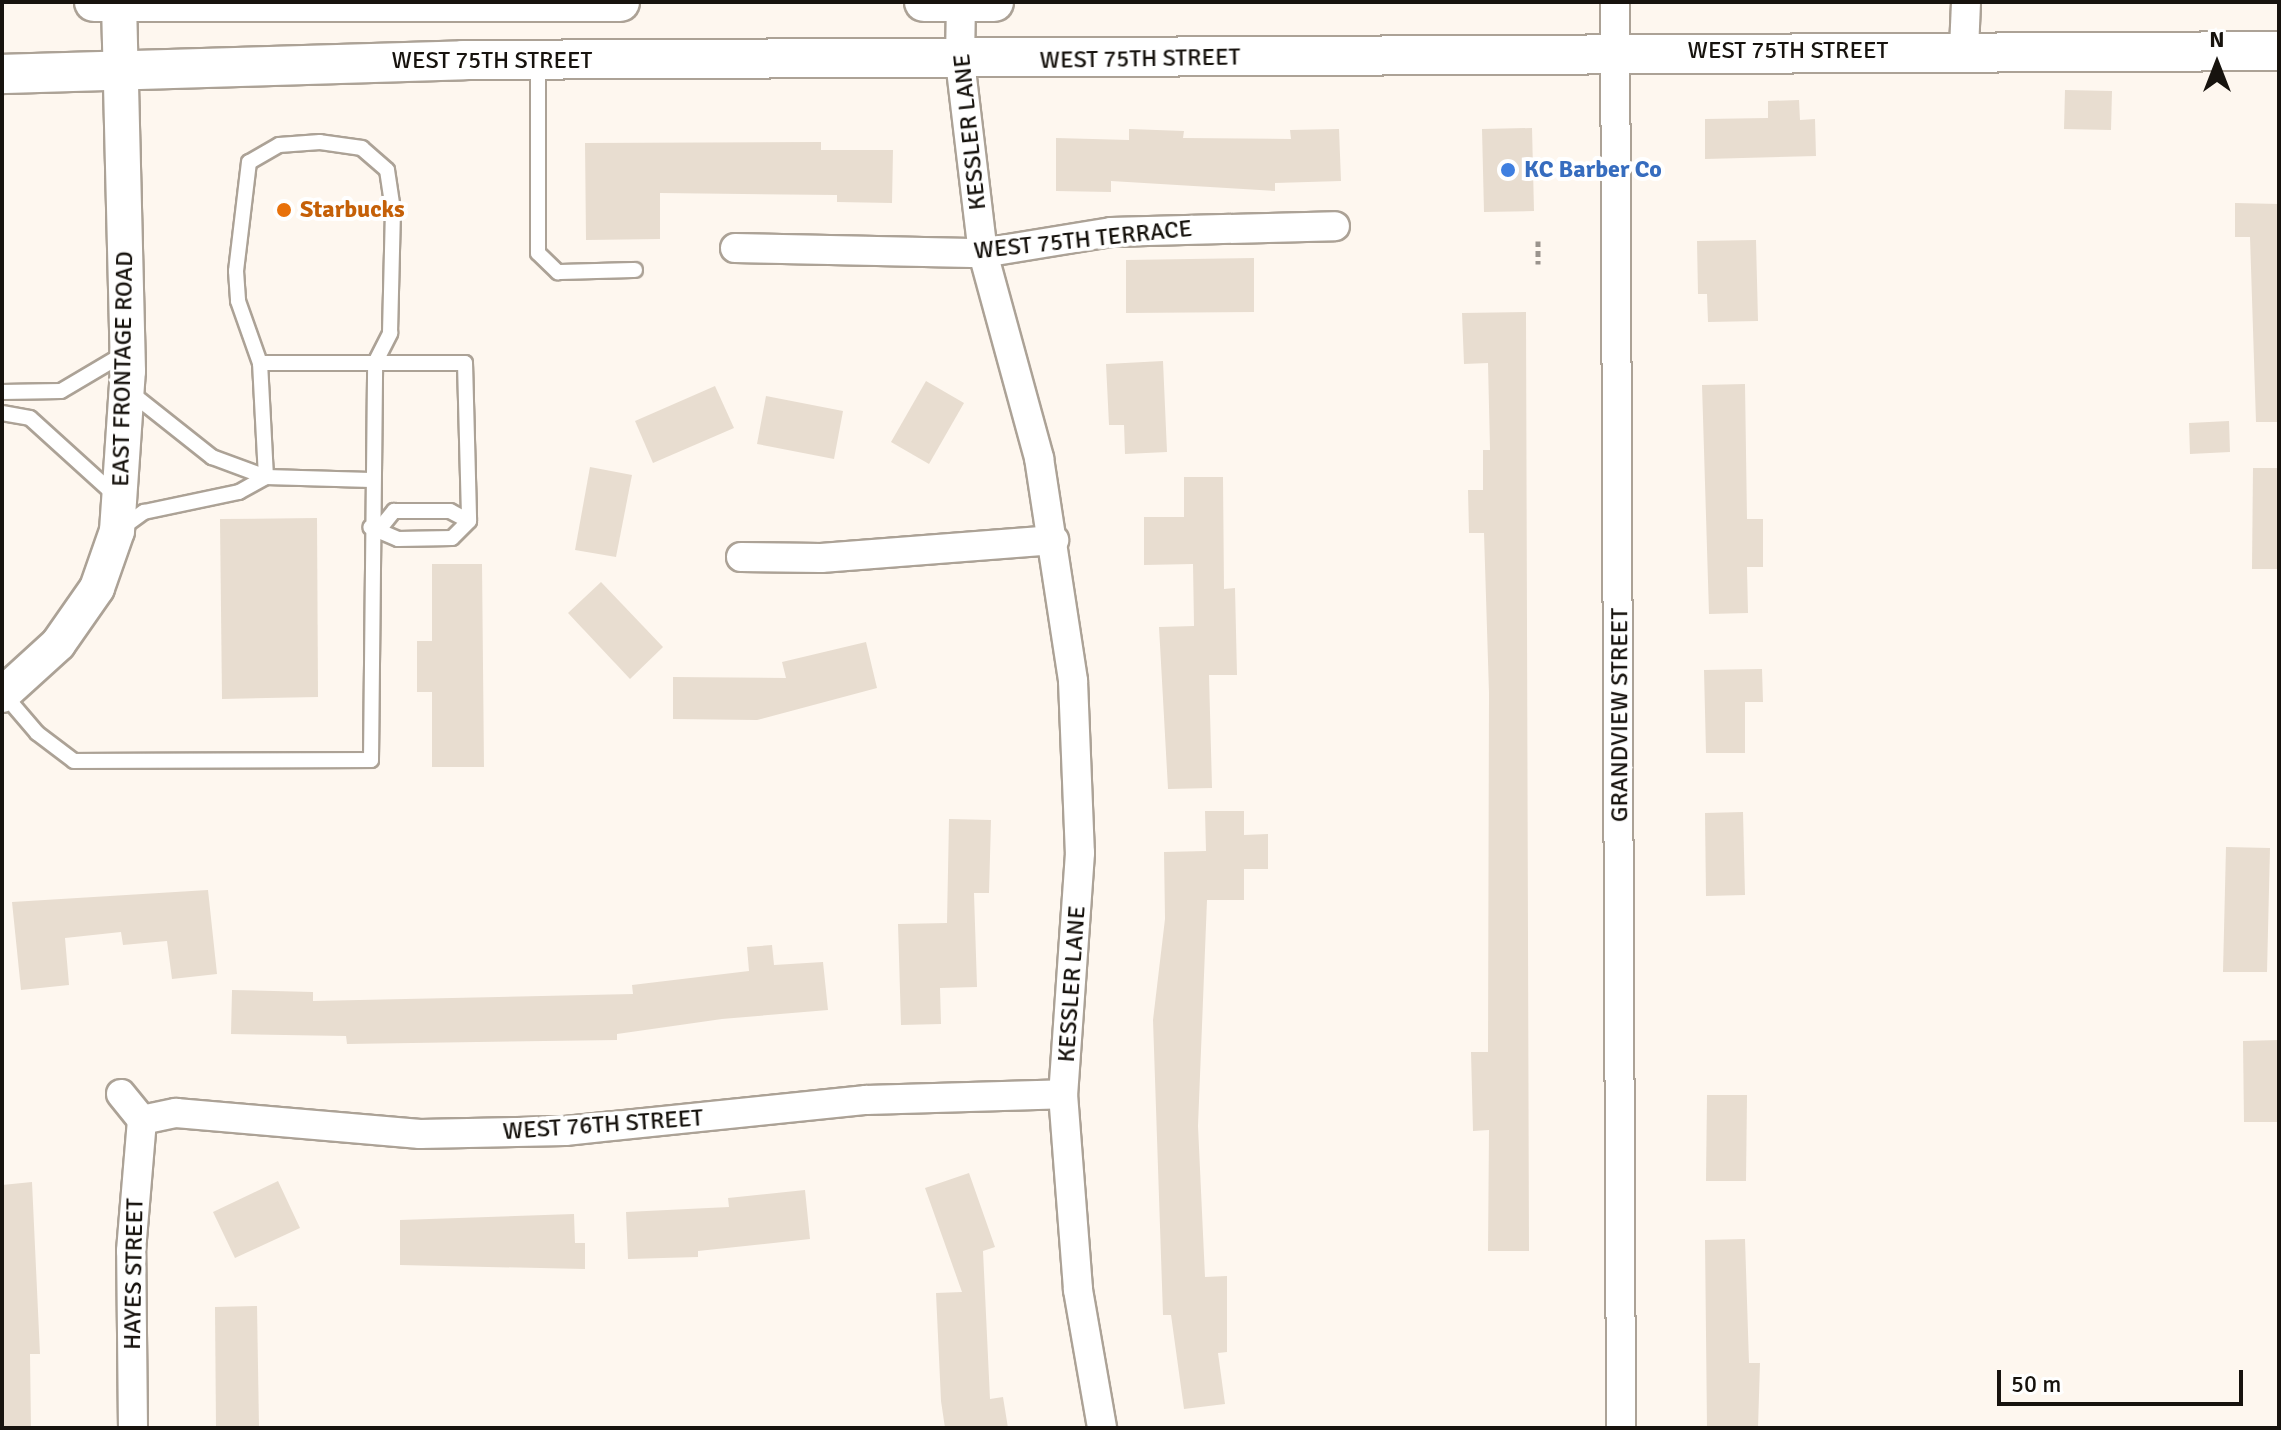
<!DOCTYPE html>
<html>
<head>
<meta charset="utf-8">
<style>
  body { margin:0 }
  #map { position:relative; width:2281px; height:1430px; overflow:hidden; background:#fef7ef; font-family:Signika,sans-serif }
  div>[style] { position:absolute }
  .building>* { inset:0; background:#e8ddd0 }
  .path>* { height:5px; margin-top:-2.5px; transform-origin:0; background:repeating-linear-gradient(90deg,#9a948d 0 6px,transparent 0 10px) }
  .roads { filter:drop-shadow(2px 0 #aca296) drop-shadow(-2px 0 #aca296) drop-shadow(0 2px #aca296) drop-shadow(0 -2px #aca296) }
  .service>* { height:14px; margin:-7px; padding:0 7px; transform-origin:7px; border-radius:7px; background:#fff }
  .minor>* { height:28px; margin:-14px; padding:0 14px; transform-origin:14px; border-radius:14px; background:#fff }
  .tertiary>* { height:34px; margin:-17px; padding:0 17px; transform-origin:17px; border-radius:17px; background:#fff }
  .secondary>* { height:38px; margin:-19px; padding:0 19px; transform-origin:19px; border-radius:19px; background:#fff }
  .dots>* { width:22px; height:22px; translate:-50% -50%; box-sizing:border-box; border:4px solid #fff; border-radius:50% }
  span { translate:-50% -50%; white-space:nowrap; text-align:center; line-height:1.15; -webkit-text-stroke:8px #fff; paint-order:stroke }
  .street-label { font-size:24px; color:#17130e }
  .shop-label { font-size:24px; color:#366cbe; font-weight:700 }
  .left { translate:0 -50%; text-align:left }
  .food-label { font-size:24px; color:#c56008; font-weight:700 }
  .frame { position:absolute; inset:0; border:4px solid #17130e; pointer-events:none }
  .north { position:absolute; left:2177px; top:24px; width:80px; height:80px; -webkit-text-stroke:6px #fff; paint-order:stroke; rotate:0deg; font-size:22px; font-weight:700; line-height:32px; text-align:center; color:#17130e }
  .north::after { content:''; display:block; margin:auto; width:28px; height:36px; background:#17130e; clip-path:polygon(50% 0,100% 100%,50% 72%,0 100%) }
  .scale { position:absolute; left:1997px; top:1370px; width:246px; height:36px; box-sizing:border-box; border:4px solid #17130e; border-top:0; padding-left:10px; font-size:24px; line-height:28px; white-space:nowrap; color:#17130e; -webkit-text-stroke:6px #fff; paint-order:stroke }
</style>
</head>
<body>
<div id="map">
  <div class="building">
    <i style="clip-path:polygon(2065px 90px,2112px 91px,2111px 130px,2064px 129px)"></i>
    <i style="clip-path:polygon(1799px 100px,1800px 120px,1815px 119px,1816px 156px,1705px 159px,1705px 119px,1768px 118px,1768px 101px)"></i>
    <i style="clip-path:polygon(1532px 128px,1534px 211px,1484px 212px,1482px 129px)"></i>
    <i style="clip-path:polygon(1129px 129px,1184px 131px,1183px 138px,1291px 139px,1290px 130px,1339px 129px,1341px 181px,1275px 183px,1275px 191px,1111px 181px,1111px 192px,1056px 191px,1056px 138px,1129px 140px)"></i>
    <i style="clip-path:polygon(821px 142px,821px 150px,893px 150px,892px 203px,837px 202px,837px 195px,660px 193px,660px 239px,586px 240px,585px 143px)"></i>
    <i style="clip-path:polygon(2235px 203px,2279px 204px,2279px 422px,2256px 422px,2250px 237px,2235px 237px)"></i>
    <i style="clip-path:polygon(1756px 240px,1758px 321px,1708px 322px,1707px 294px,1698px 294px,1697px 241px)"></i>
    <i style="clip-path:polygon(1254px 258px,1254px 312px,1126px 313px,1126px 260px)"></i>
    <i style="clip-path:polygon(1526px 312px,1529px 1251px,1488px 1251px,1489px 1130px,1473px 1131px,1471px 1052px,1488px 1052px,1489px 693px,1484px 533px,1469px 533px,1468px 490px,1483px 490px,1483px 450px,1490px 450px,1488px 363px,1464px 364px,1462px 313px)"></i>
    <i style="clip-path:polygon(1163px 361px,1167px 452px,1125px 454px,1124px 425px,1109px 425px,1106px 364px)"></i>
    <i style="clip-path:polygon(926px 381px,964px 403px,929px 464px,891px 442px)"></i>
    <i style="clip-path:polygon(1745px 384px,1747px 519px,1763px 519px,1763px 567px,1747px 567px,1748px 613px,1709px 614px,1702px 385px)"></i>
    <i style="clip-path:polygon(715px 386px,734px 428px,653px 463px,635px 421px)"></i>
    <i style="clip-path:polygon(766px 396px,843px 411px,834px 459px,757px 444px)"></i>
    <i style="clip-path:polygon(2229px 421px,2230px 452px,2190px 454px,2189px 423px)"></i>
    <i style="clip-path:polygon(590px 467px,632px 475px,616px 557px,575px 550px)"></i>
    <i style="clip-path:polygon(2253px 468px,2279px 468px,2279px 569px,2252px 569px)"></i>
    <i style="clip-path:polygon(1184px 477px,1223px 477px,1224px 589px,1235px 588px,1237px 675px,1209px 675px,1212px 788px,1168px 789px,1159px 627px,1194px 626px,1193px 564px,1144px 565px,1144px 517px,1184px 517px)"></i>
    <i style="clip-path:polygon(317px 518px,318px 697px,222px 699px,220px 519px)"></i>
    <i style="clip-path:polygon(432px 564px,482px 564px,484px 767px,432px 767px,432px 692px,417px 692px,417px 641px,432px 641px)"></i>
    <i style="clip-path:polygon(601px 582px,663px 647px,630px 679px,568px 613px)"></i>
    <i style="clip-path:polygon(866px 642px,877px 688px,757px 720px,673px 719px,673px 677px,786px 678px,782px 662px)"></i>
    <i style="clip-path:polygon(1762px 669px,1763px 702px,1745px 702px,1745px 753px,1706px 753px,1704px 670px)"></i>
    <i style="clip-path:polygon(1205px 811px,1244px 811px,1244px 835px,1268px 834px,1268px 869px,1244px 869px,1244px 900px,1207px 900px,1198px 1126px,1205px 1277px,1227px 1276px,1227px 1352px,1218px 1353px,1225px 1404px,1184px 1409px,1171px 1315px,1163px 1315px,1153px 1020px,1165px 919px,1164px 852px,1206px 851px)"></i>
    <i style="clip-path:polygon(1743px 812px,1745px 895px,1706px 896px,1705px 813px)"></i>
    <i style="clip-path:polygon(949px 819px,991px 820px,989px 893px,974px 893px,977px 987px,940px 988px,941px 1024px,901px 1025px,898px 924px,947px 923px)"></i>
    <i style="clip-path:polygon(2226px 847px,2270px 848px,2267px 972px,2223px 972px)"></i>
    <i style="clip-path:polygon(208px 890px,217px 974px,172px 979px,167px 941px,123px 945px,121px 932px,65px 938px,69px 985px,21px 990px,12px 902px)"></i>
    <i style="clip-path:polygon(772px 945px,774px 965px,823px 962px,828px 1010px,722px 1019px,617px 1034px,617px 1040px,347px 1044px,346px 1036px,231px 1034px,232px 990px,313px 992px,313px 1001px,633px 994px,632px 985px,749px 971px,747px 947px)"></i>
    <i style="clip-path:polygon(2279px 1040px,2279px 1122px,2244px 1122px,2243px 1041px)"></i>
    <i style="clip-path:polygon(1707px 1095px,1747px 1095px,1746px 1181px,1706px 1181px)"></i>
    <i style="clip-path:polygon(969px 1173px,995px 1247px,983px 1251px,990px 1399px,1003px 1397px,1008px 1428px,945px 1428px,941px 1401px,936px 1293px,962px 1292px,925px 1188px)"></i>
    <i style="clip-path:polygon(278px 1181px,300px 1228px,235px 1258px,213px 1212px)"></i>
    <i style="clip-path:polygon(32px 1182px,40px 1354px,30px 1354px,31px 1428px,2px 1428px,2px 1185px)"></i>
    <i style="clip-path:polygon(805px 1190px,810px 1239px,698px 1251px,698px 1257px,628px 1259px,626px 1212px,729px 1207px,728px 1198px)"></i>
    <i style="clip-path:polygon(574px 1214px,575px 1243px,585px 1243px,585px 1269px,400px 1265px,400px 1220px)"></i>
    <i style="clip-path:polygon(1745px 1239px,1749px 1363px,1760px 1363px,1758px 1428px,1707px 1428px,1705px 1240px)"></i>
    <i style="clip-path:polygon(257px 1306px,259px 1428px,216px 1428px,215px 1307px)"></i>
  </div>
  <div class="path">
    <i style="left:1538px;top:241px;width:23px;rotate:90deg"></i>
  </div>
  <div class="roads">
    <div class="service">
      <i style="left:538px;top:61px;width:192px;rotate:90deg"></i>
      <i style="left:538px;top:253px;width:28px;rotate:44deg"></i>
      <i style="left:558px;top:272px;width:77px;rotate:-1.5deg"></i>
      <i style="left:2px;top:392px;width:59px;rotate:-1deg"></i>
      <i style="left:61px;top:391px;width:77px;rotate:-30.6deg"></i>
      <i style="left:130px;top:392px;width:105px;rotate:38.4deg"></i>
      <i style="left:212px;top:457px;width:58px;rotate:20.3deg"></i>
      <i style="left:266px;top:477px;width:105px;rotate:1.6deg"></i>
      <i style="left:2px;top:413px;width:28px;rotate:10deg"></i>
      <i style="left:30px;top:418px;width:115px;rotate:42.2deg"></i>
      <i style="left:266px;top:477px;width:114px;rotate:-93deg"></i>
      <i style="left:260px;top:363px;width:205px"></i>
      <i style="left:465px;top:363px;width:158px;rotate:88.5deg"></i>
      <i style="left:469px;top:521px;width:24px;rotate:135deg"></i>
      <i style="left:452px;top:538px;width:54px;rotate:178.9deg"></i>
      <i style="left:398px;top:539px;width:30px;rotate:-157deg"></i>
      <i style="left:381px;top:527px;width:21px;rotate:-51deg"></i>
      <i style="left:394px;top:511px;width:56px"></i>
      <i style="left:450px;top:511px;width:21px;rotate:28deg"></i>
      <i style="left:119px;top:530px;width:31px;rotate:-36deg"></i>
      <i style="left:144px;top:512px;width:97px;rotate:-11.9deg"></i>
      <i style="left:239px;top:492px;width:31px;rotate:-29deg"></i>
      <i style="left:2px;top:692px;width:54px;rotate:49.5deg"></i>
      <i style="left:37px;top:733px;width:46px;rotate:37.1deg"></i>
      <i style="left:74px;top:761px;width:297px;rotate:-0.2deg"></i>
      <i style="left:371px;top:760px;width:397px;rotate:-89.4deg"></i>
      <i style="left:375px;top:363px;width:34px;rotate:-63deg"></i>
      <i style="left:390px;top:333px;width:123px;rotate:-88.6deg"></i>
      <i style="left:393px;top:210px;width:40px;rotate:-98.5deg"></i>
      <i style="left:387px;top:170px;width:33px;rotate:-139deg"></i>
      <i style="left:362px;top:148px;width:42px;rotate:-171.9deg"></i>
      <i style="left:320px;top:142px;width:41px;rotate:175.8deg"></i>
      <i style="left:279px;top:145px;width:34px;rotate:150deg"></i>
      <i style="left:249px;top:162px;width:110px;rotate:96.8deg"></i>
      <i style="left:236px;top:271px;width:30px;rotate:86deg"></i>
      <i style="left:238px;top:301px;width:66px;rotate:70.5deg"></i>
    </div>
    <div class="minor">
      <i style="left:961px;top:2px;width:59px;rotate:91deg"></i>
      <i style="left:960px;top:61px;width:193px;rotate:83.2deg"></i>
      <i style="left:983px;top:253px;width:213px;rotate:74.7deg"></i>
      <i style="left:1039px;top:458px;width:226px;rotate:81.3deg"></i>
      <i style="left:1073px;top:681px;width:172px;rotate:87.7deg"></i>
      <i style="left:1080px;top:853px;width:242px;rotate:94deg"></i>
      <i style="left:1063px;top:1094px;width:197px;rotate:85.6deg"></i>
      <i style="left:1078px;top:1290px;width:140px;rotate:80.1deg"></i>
      <i style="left:1615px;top:2px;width:1426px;rotate:89.76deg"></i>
      <i style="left:1964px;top:50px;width:48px;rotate:-87.6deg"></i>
      <i style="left:735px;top:248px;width:248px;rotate:1.2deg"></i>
      <i style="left:983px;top:253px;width:130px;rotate:-9.3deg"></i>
      <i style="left:1111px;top:232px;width:224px;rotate:-1.5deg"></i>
      <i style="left:741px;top:557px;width:80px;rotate:0.7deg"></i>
      <i style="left:821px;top:558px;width:234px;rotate:-4.4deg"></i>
      <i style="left:121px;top:1094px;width:33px;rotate:51deg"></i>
      <i style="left:142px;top:1120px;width:35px;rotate:-12deg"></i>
      <i style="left:176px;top:1113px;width:245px;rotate:4.9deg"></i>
      <i style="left:420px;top:1134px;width:145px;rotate:-1.2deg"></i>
      <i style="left:565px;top:1131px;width:303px;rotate:-5.9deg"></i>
      <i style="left:866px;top:1100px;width:197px;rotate:-1.7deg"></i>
      <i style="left:133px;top:1428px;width:177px;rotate:-90.6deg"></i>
      <i style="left:131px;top:1251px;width:131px;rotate:-85.2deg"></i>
    </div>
    <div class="tertiary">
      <i style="left:2px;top:695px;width:76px;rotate:-42.3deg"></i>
      <i style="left:58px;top:644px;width:68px;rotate:-55.1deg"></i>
      <i style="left:97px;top:588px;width:60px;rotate:-70.7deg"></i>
      <i style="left:117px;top:531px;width:160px;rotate:-86.1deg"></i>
      <i style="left:128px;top:371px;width:369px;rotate:-91.4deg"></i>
    </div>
    <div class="secondary">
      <i style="left:94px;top:2px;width:526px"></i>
      <i style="left:924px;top:2px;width:70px"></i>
      <i style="left:2px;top:74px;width:461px;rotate:-1.7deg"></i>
      <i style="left:463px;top:60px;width:1816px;rotate:-0.28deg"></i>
    </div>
  </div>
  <div class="dots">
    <i style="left:1508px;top:170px;background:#3f7fe0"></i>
    <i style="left:284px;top:210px;background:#e8710a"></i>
  </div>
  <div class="street-label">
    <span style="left:1788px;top:51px">WEST 75TH STREET</span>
    <span style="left:1140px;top:59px;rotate:-1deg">WEST 75TH STREET</span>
    <span style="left:492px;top:61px">WEST 75TH STREET</span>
    <span style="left:970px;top:132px;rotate:-96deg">KESSLER LANE</span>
    <span style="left:1083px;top:240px;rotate:-6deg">WEST 75TH TERRACE</span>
    <span style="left:123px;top:369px;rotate:-89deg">EAST FRONTAGE ROAD</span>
    <span style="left:1620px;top:715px;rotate:-90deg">GRANDVIEW STREET</span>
    <span style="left:1072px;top:984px;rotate:-86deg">KESSLER LANE</span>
    <span style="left:603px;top:1125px;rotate:-4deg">WEST 76TH STREET</span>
    <span style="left:134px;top:1274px;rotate:-89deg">HAYES STREET</span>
  </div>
  <div class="shop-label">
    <span class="left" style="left:1524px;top:170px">KC Barber Co</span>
  </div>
  <div class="food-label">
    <span class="left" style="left:300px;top:210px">Starbucks</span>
  </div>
  <div class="frame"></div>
  <div class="north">N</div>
  <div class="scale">50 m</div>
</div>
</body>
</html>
